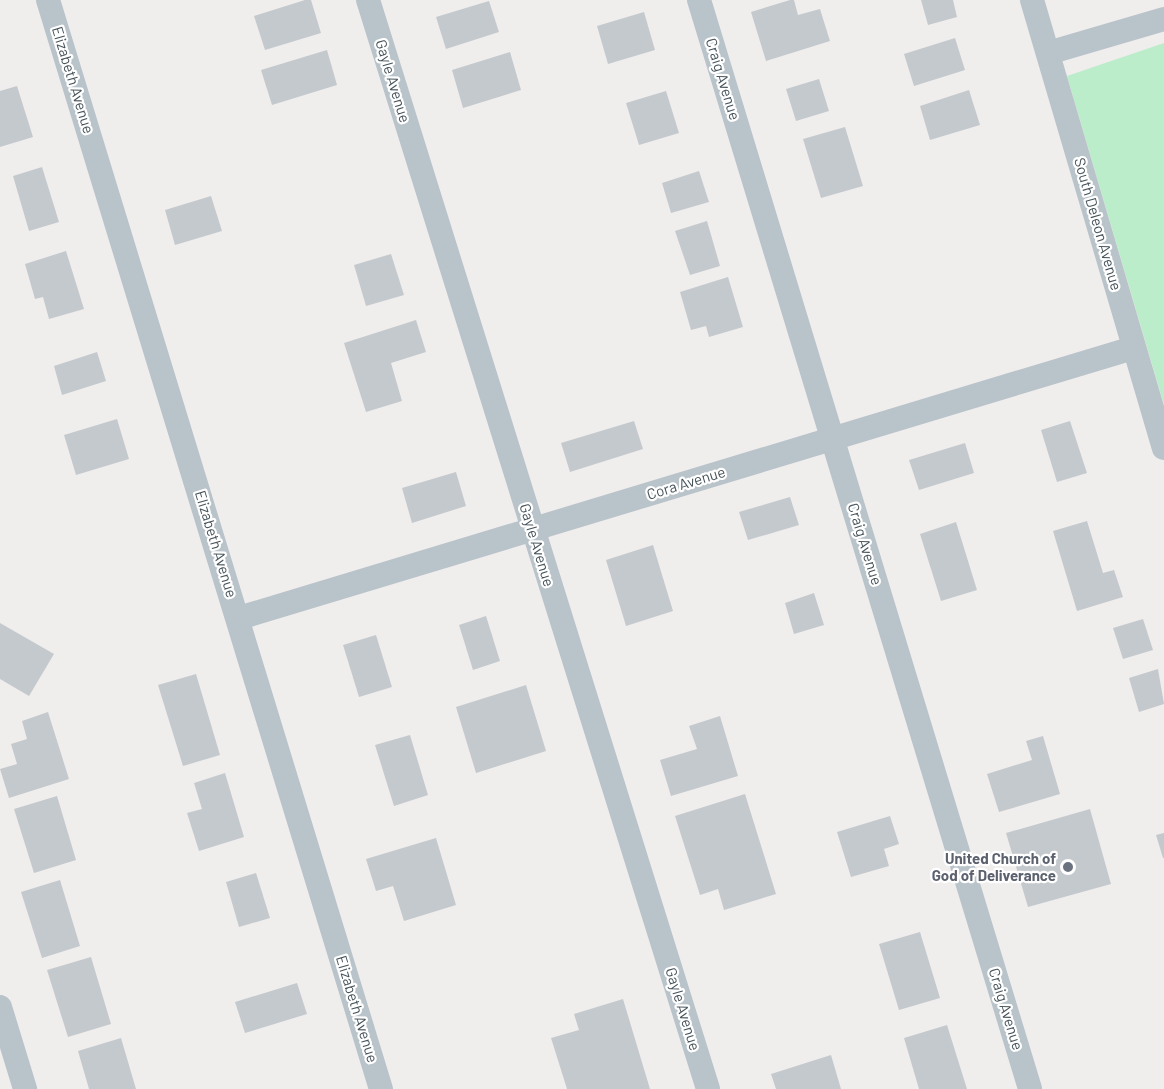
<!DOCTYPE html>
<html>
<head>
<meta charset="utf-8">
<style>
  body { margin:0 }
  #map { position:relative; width:1164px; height:1089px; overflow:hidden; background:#f0eded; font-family:Barlow,sans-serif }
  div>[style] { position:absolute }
  .green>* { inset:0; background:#bcedca }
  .building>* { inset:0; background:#c4c9cd }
  .minor>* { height:24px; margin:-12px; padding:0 12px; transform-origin:12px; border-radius:12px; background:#b9c3ca }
  .dots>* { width:16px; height:16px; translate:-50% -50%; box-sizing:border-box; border:3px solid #fff; border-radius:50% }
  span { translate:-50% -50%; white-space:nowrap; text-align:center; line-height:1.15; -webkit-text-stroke:4.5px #fff; paint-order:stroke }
  .street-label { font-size:15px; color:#46535a }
  .worship-label { font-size:15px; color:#5b616d; font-weight:700 }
  .right { translate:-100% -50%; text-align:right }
</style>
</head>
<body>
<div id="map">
  <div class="green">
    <i style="clip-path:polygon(1164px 43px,1164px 405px,1067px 76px)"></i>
  </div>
  <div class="building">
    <i style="clip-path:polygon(305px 0,311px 0,321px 33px,265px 50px,254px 16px)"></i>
    <i style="clip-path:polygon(790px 0,794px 0,798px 15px,820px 9px,830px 41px,766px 61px,751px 12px)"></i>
    <i style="clip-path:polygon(921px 0,953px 0,957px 17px,928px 25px)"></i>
    <i style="clip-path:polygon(489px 1px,499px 32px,446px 49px,436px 17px)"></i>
    <i style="clip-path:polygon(644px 12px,655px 50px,608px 64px,597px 26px)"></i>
    <i style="clip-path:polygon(955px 38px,965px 70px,914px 86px,904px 54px)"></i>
    <i style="clip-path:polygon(327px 50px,337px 85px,272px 105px,261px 70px)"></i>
    <i style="clip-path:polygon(510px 52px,521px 90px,463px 108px,452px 70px)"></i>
    <i style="clip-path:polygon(819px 79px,829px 111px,796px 121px,786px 89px)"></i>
    <i style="clip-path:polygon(17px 86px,33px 137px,0 147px,0 91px)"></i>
    <i style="clip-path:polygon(969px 90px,980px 125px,930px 140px,920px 106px)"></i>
    <i style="clip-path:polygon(666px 91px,679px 133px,639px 145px,626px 103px)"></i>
    <i style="clip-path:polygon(845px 127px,863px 186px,821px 198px,803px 139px)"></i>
    <i style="clip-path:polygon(42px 167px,59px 222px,29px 231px,13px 176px)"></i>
    <i style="clip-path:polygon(699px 171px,709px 202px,671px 213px,662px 183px)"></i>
    <i style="clip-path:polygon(211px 196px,222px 231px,175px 245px,165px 210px)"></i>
    <i style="clip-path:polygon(707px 221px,720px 266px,690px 275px,675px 231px)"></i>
    <i style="clip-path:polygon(66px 251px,84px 309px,49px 319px,43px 297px,35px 299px,25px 264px)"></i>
    <i style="clip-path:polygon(391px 254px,404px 295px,366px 306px,354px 265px)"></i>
    <i style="clip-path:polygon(728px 277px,743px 327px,709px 337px,706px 326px,691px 330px,680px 292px)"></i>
    <i style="clip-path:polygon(416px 320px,426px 352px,391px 363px,402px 401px,366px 412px,344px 343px)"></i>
    <i style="clip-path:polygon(97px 352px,106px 381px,62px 395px,54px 366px)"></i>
    <i style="clip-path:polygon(117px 419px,129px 459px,76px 475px,64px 435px)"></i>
    <i style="clip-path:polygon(634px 421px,643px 449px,570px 472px,561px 443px)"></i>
    <i style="clip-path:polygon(1070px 421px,1087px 473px,1057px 482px,1041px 430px)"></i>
    <i style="clip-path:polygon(965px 443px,974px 473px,919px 490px,909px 460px)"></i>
    <i style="clip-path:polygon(456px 472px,466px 506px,412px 523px,402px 488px)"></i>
    <i style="clip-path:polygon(790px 497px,799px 525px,748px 540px,739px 512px)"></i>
    <i style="clip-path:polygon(1087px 521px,1103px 573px,1114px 570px,1123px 597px,1077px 611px,1053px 531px)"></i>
    <i style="clip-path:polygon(956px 522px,977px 590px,941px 601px,920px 534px)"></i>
    <i style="clip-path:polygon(653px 545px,673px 611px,626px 626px,606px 560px)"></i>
    <i style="clip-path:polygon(814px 593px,824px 625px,794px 634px,785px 603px)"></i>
    <i style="clip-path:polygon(486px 616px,500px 661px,473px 670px,459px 625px)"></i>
    <i style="clip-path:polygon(1143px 619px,1153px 650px,1123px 659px,1113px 628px)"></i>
    <i style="clip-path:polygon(0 623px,54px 654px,29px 696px,0 679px)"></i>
    <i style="clip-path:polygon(376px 635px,392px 687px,359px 697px,343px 645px)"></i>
    <i style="clip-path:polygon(1158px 669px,1164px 704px,1139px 712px,1129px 678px)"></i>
    <i style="clip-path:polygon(196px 674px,220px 755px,183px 766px,158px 685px)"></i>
    <i style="clip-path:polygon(526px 685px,546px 751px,476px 773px,456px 707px)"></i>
    <i style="clip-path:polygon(48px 712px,69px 779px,9px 798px,0 769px,17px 764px,11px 744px,27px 739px,22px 721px)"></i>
    <i style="clip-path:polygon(720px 716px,738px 776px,671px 796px,660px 760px,697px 749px,689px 726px)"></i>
    <i style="clip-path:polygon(410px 735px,428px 795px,394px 806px,375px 745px)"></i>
    <i style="clip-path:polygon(1043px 736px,1060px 794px,999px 812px,987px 774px,1032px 760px,1026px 741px)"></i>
    <i style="clip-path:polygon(225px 773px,244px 837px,199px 851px,187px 813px,202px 809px,194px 783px)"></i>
    <i style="clip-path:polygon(745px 794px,776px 894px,724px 910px,718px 889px,700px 895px,675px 816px)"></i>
    <i style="clip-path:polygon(57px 796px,76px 860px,34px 873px,14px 809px)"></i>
    <i style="clip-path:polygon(1090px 809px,1111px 884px,1028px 907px,1006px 833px)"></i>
    <i style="clip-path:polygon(890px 816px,899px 844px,884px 849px,889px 866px,851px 877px,837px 832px)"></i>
    <i style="clip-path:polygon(1164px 833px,1164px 858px,1163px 858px,1156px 835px)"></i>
    <i style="clip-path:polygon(436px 838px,456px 905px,404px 921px,393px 886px,376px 891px,366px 859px)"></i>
    <i style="clip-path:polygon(256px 873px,270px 918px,239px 927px,226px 882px)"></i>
    <i style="clip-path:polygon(60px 880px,80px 946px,42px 958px,21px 892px)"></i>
    <i style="clip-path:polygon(920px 932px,940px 998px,899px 1010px,879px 944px)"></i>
    <i style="clip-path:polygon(91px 957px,111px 1024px,68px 1037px,47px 970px)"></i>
    <i style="clip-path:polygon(297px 983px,307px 1014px,245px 1033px,235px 1002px)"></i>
    <i style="clip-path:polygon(623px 999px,650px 1089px,567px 1089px,551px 1038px,579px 1030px,574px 1014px)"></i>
    <i style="clip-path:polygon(947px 1025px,967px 1089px,919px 1089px,904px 1038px)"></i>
    <i style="clip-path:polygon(121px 1038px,136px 1089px,89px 1089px,78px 1051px)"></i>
    <i style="clip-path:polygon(831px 1055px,841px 1089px,776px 1089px,771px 1074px)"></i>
  </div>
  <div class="minor">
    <i style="left:48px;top:0;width:1139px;rotate:73deg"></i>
    <i style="left:368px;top:0;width:1141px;rotate:72.66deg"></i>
    <i style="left:699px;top:0;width:1138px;rotate:73.09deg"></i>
    <i style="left:1032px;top:0;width:467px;rotate:73.6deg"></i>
    <i style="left:1048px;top:53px;width:121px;rotate:-16.3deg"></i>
    <i style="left:239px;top:618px;width:934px;rotate:-16.81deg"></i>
    <i style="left:0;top:1007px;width:86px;rotate:73deg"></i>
  </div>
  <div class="dots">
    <i style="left:1068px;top:867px;background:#6b7280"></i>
  </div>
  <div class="street-label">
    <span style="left:723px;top:79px;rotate:73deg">Craig Avenue</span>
    <span style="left:73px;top:80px;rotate:73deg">Elizabeth Avenue</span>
    <span style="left:393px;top:81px;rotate:73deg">Gayle Avenue</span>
    <span style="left:1098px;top:224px;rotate:74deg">South Deleon Avenue</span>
    <span style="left:686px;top:483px;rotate:-17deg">Cora Avenue</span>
    <span style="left:216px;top:544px;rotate:73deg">Elizabeth Avenue</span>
    <span style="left:865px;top:544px;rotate:73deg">Craig Avenue</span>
    <span style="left:537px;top:545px;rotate:73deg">Gayle Avenue</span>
    <span style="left:357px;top:1009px;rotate:73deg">Elizabeth Avenue</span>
    <span style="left:683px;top:1009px;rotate:73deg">Gayle Avenue</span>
    <span style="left:1006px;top:1009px;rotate:73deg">Craig Avenue</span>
  </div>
  <div class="worship-label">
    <span class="right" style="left:1056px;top:867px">United Church of<br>God of Deliverance</span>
  </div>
</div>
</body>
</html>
